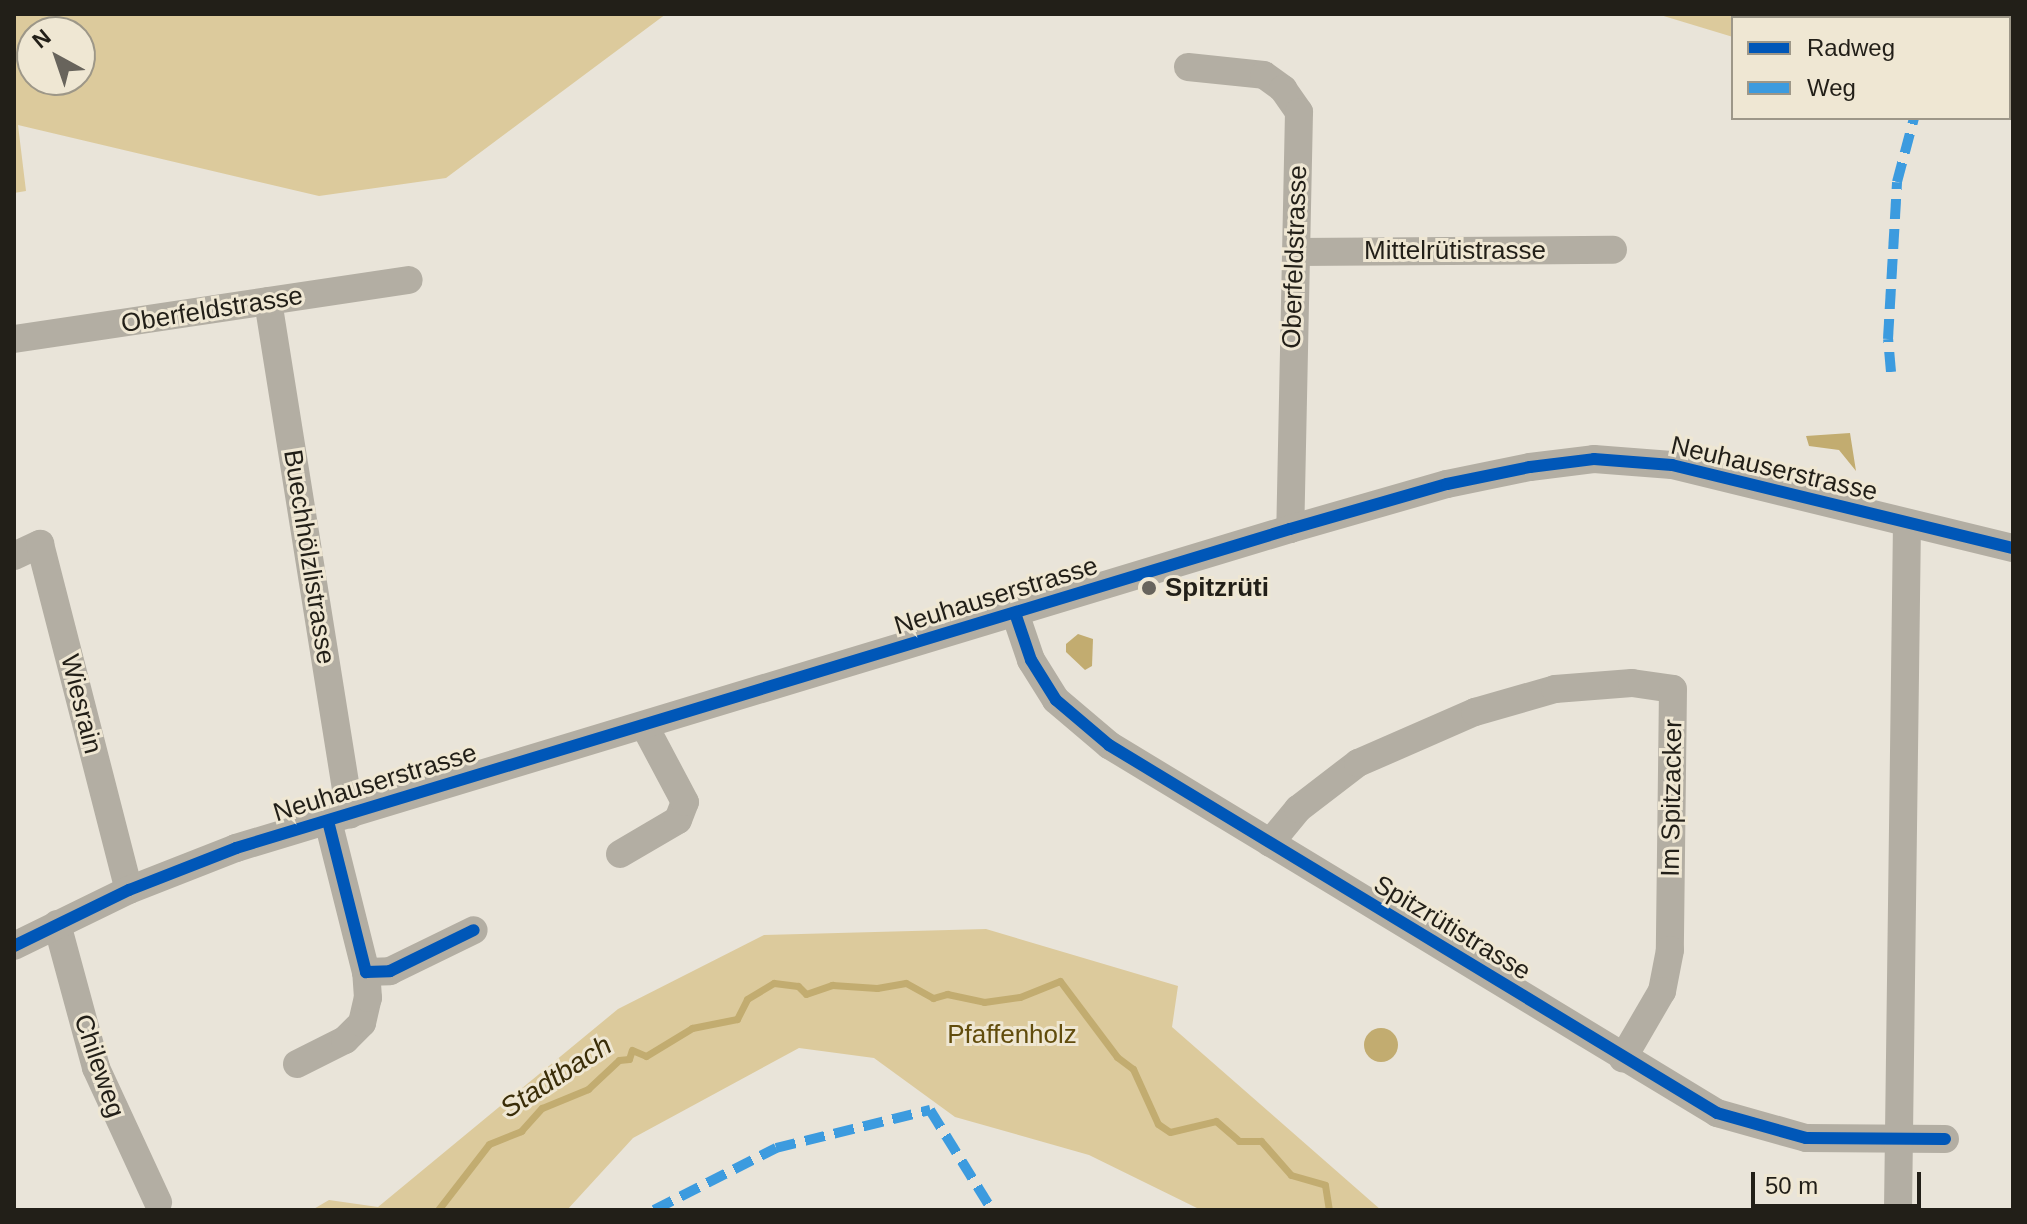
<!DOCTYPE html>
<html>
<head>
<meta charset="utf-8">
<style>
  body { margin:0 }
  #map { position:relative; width:2027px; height:1224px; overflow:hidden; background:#e9e4d9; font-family:Arial,sans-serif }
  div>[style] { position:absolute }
  .green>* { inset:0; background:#dcca9c }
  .water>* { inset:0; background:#c2ac70 }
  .round { border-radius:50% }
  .stream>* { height:7px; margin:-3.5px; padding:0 3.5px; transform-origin:3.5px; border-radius:3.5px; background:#c2ac70 }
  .street>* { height:28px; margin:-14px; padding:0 14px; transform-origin:14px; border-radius:14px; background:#b3aea3 }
  .quiet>* { height:10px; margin-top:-5px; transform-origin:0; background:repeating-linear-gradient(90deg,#3c9bdf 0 20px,transparent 0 30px) }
  .cycleway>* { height:12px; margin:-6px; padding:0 6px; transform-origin:6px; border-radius:6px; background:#0057b8 }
  .dots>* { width:22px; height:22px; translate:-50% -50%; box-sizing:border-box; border:4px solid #efe7d3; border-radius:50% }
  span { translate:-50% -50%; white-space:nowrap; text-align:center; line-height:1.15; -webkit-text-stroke:6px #efe7d3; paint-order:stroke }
  .street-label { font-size:26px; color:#221f18 }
  .poi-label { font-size:26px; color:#221f18; font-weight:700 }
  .left { translate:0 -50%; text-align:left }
  .park-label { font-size:26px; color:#614c0c }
  .water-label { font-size:28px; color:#3a2d08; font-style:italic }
  .frame { position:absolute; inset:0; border:16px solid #221f18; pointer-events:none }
  .legend { position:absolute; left:1731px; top:16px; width:280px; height:104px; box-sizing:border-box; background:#efe7d3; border:2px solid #9d9788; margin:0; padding:10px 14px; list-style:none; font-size:24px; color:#221f18 }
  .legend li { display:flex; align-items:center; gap:16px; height:40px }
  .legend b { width:40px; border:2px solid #9d9788 }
  .north { position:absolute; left:16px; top:16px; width:80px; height:80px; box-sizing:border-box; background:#efe7d3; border:2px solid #9d9788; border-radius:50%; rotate:320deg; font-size:22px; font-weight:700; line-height:32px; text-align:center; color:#221f18 }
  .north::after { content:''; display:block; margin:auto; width:28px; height:36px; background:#68645c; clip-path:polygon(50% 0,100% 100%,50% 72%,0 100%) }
  .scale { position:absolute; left:1751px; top:1172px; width:170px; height:36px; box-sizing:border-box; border:4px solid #221f18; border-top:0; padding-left:10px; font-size:24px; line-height:28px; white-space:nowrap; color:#221f18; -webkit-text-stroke:6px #efe7d3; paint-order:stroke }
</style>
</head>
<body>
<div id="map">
  <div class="green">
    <i style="clip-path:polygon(evenodd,14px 14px,666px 14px,446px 178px,319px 196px,18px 125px,26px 191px,14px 193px,14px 14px,32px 32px,80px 32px,80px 80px,32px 80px,32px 32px)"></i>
    <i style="clip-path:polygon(1657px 14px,2013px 14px,2013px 120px,2005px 118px,2009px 118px,2009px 18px,1733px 18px,1733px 37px)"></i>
    <i style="clip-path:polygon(986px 929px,1178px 986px,1172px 1027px,1381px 1210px,1201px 1210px,1089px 1155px,955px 1117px,874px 1058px,799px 1048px,633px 1138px,567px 1210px,312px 1210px,329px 1200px,378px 1207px,618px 1009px,764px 935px)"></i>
  </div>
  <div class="water">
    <i style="clip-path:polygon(1850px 433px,1856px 471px,1839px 450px,1809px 446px,1806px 436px)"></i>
    <i style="clip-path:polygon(1078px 634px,1093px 639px,1092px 666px,1085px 670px,1066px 652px,1066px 644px)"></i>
    <i class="round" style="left:1364px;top:1028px;width:34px;height:34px"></i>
  </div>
  <div class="stream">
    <i style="left:438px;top:1210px;width:83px;rotate:-52.3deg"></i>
    <i style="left:489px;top:1144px;width:35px;rotate:-22deg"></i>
    <i style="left:521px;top:1131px;width:31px;rotate:-48deg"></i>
    <i style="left:542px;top:1108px;width:50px;rotate:-22.4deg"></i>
    <i style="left:588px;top:1089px;width:42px;rotate:-43.1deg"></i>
    <i style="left:619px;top:1060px;width:10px;rotate:-6deg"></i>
    <i style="left:629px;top:1059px;width:9px;rotate:-72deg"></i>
    <i style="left:632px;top:1050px;width:15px;rotate:23deg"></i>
    <i style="left:646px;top:1056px;width:54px;rotate:-31.3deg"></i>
    <i style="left:692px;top:1028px;width:46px;rotate:-11.3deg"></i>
    <i style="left:737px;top:1019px;width:22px;rotate:-63deg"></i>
    <i style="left:747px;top:999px;width:31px;rotate:-31deg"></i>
    <i style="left:774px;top:983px;width:24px;rotate:7deg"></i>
    <i style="left:798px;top:986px;width:11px;rotate:45deg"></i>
    <i style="left:806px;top:994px;width:28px;rotate:-19deg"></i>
    <i style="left:832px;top:985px;width:45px;rotate:3.8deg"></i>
    <i style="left:877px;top:988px;width:29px;rotate:-10deg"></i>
    <i style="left:906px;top:983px;width:31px;rotate:29deg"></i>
    <i style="left:933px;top:998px;width:15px;rotate:-16deg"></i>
    <i style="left:947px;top:994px;width:38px;rotate:12deg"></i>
    <i style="left:984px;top:1002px;width:36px;rotate:-8deg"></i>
    <i style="left:1020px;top:997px;width:43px;rotate:-21.8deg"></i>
    <i style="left:1060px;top:981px;width:95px;rotate:53.1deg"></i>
    <i style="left:1117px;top:1057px;width:20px;rotate:37deg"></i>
    <i style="left:1133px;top:1069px;width:60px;rotate:65.6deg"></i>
    <i style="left:1158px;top:1124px;width:14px;rotate:34deg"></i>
    <i style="left:1170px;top:1132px;width:47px;rotate:-13.4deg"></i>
    <i style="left:1216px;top:1121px;width:30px;rotate:41deg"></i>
    <i style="left:1239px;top:1141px;width:22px"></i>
    <i style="left:1261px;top:1141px;width:45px;rotate:48.6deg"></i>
    <i style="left:1291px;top:1175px;width:35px;rotate:16deg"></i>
    <i style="left:1325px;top:1185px;width:25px;rotate:81deg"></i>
  </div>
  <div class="street">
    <i style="left:1188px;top:67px;width:76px;rotate:6deg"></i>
    <i style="left:1264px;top:75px;width:24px;rotate:36deg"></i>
    <i style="left:1283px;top:89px;width:28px;rotate:55deg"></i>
    <i style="left:1299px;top:112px;width:417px;rotate:91.2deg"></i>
    <i style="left:1296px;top:252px;width:317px;rotate:-0.4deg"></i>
    <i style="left:268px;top:301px;width:520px;rotate:80.92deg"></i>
    <i style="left:14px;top:339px;width:399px;rotate:-8.5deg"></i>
    <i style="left:14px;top:556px;width:29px;rotate:-25deg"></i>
    <i style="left:40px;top:544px;width:357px;rotate:75.6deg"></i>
    <i style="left:1015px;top:613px;width:50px;rotate:71.2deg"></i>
    <i style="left:1031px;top:660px;width:47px;rotate:58deg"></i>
    <i style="left:1056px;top:700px;width:70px;rotate:40.3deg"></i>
    <i style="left:1109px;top:745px;width:711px;rotate:31.18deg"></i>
    <i style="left:1717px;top:1113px;width:92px;rotate:15.7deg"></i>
    <i style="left:1806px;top:1138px;width:139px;rotate:0.4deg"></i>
    <i style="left:328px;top:821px;width:156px;rotate:75.9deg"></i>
    <i style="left:366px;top:972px;width:24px;rotate:-2deg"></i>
    <i style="left:390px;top:971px;width:93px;rotate:-26deg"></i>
    <i style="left:1270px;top:843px;width:44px;rotate:-50.5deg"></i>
    <i style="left:1298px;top:809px;width:76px;rotate:-37.5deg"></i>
    <i style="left:1358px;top:763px;width:128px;rotate:-23.6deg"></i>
    <i style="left:1475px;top:712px;width:83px;rotate:-16deg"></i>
    <i style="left:1555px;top:689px;width:77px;rotate:-4.5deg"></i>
    <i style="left:1632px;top:683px;width:41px;rotate:8.3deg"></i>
    <i style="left:1673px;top:689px;width:261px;rotate:90.7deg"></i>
    <i style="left:1670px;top:950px;width:42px;rotate:101deg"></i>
    <i style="left:1662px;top:991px;width:78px;rotate:120.2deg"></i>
    <i style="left:620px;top:854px;width:67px;rotate:-30.4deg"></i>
    <i style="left:678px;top:820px;width:19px;rotate:-69deg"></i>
    <i style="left:685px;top:802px;width:87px;rotate:-118deg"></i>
    <i style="left:57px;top:924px;width:149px;rotate:74.8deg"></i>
    <i style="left:96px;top:1068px;width:148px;rotate:65.2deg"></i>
    <i style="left:14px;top:946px;width:128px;rotate:-26deg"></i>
    <i style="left:129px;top:890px;width:115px;rotate:-21.4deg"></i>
    <i style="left:236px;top:848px;width:1101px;rotate:-16.84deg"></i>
    <i style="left:1290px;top:529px;width:163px;rotate:-16deg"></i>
    <i style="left:1447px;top:484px;width:85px;rotate:-11.6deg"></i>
    <i style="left:1530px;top:467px;width:64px;rotate:-7.1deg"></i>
    <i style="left:1594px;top:459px;width:78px;rotate:4.4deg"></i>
    <i style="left:1672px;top:465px;width:351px;rotate:13.7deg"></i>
    <i style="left:297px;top:1064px;width:54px;rotate:-26.6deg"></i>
    <i style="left:345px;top:1040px;width:24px;rotate:-45deg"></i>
    <i style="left:362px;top:1023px;width:26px;rotate:-77deg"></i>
    <i style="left:368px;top:998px;width:26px;rotate:-94deg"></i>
    <i style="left:1898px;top:1210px;width:687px;rotate:-89.25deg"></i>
  </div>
  <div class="quiet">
    <i style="left:2009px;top:38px;width:4px;rotate:-27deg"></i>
    <i style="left:1891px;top:372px;width:33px;rotate:-95deg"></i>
    <i style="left:1888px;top:339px;width:157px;rotate:-86.7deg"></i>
    <i style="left:1897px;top:182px;width:66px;rotate:-75.1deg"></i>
    <i style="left:654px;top:1210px;width:137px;rotate:-26.9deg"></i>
    <i style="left:776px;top:1148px;width:159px;rotate:-13.9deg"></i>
    <i style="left:930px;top:1110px;width:118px;rotate:58.2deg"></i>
  </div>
  <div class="cycleway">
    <i style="left:1015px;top:613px;width:50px;rotate:71.2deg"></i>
    <i style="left:1031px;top:660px;width:47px;rotate:58deg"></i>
    <i style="left:1056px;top:700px;width:70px;rotate:40.3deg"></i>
    <i style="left:1109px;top:745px;width:711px;rotate:31.18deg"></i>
    <i style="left:1717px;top:1113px;width:92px;rotate:15.7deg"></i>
    <i style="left:1806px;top:1138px;width:139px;rotate:0.4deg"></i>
    <i style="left:328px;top:821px;width:156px;rotate:75.9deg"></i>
    <i style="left:366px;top:972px;width:24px;rotate:-2deg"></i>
    <i style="left:390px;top:971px;width:93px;rotate:-26deg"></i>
    <i style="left:14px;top:946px;width:128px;rotate:-26deg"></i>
    <i style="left:129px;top:890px;width:115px;rotate:-21.4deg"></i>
    <i style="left:236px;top:848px;width:1101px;rotate:-16.84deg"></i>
    <i style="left:1290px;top:529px;width:163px;rotate:-16deg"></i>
    <i style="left:1447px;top:484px;width:85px;rotate:-11.6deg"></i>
    <i style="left:1530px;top:467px;width:64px;rotate:-7.1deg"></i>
    <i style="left:1594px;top:459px;width:78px;rotate:4.4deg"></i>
    <i style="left:1672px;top:465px;width:351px;rotate:13.7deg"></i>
  </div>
  <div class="dots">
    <i style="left:1149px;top:588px;background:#68645c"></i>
  </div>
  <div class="street-label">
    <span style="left:1455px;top:251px">Mittelrütistrasse</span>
    <span style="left:1295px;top:257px;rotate:-88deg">Oberfeldstrasse</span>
    <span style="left:212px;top:310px;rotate:-9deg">Oberfeldstrasse</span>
    <span style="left:1774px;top:469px;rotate:13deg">Neuhauserstrasse</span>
    <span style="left:309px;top:557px;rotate:81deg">Buechhölzlistrasse</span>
    <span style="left:996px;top:596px;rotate:-17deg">Neuhauserstrasse</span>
    <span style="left:81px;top:704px;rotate:76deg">Wiesrain</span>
    <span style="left:375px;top:783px;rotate:-17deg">Neuhauserstrasse</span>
    <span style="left:1672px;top:798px;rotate:-89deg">Im Spitzacker</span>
    <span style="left:1452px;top:928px;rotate:31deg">Spitzrütistrasse</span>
    <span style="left:99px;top:1066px;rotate:71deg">Chileweg</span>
  </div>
  <div class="poi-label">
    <span class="left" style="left:1165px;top:588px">Spitzrüti</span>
  </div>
  <div class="park-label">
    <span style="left:1012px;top:1035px">Pfaffenholz</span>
  </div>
  <div class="water-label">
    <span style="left:556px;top:1077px;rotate:-33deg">Stadtbach</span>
  </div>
  <div class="frame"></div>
  <ul class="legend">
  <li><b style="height:10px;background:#0057b8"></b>Radweg</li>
  <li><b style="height:10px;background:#3c9bdf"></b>Weg</li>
  </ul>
  <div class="north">N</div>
  <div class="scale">50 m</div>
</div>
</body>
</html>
